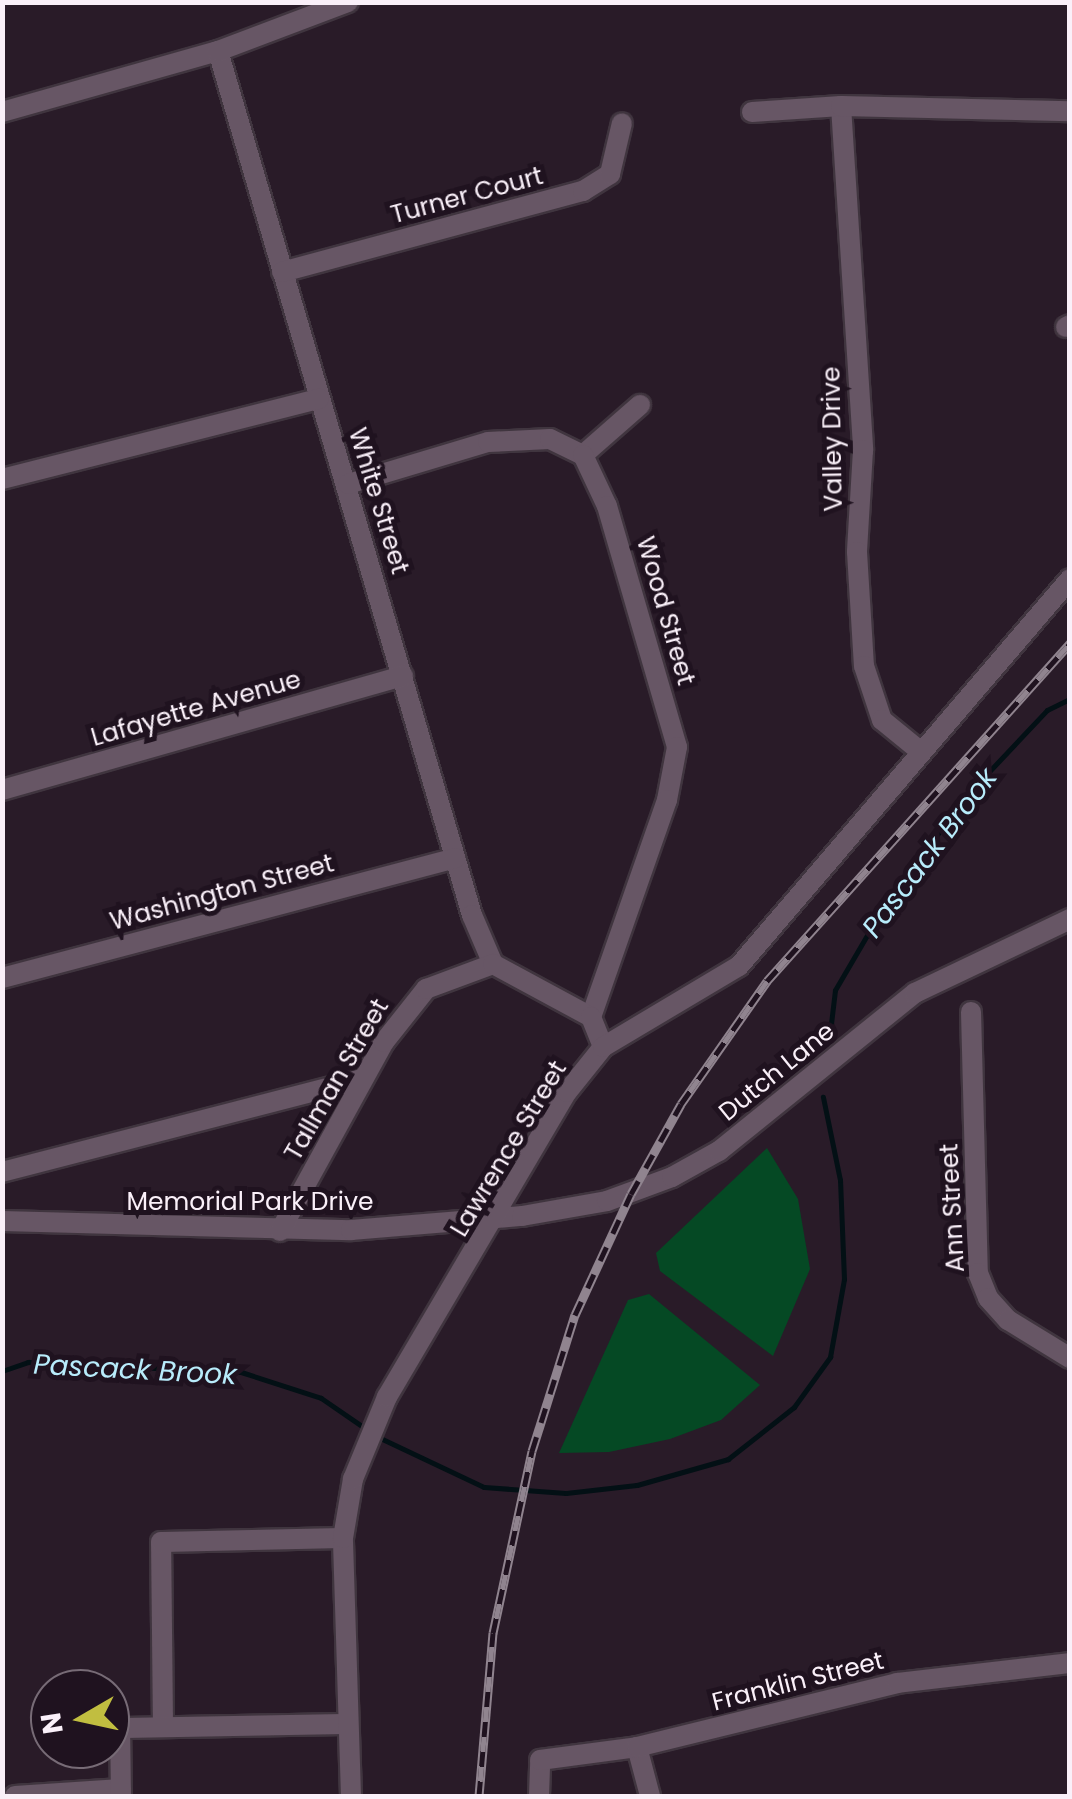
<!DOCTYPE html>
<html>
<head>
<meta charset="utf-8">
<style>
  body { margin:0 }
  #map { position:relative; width:1072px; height:1799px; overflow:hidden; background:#291b28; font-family:Poppins,sans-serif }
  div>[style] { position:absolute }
  .green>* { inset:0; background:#054924 }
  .stream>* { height:5px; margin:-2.5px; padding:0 2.5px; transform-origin:2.5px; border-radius:2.5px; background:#031015 }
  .roads { filter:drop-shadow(2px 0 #40353f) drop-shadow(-2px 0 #40353f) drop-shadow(0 2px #40353f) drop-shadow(0 -2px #40353f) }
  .minor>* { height:20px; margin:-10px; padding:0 10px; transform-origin:10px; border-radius:10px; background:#675665 }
  .rail>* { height:9px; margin-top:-4.5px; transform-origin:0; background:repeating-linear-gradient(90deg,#1f121f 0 15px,#90848f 0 30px); box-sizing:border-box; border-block:2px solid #90848f }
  span { translate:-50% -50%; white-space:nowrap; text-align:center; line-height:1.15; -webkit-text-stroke:10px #1f121f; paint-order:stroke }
  .street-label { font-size:25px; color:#faf0f9 }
  .water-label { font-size:28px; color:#b8ecfb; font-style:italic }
  .frame { position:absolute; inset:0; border:5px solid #faf0f9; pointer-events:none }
  .north { position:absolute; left:30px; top:1669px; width:100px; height:100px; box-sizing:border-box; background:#1f121f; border:2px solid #776b76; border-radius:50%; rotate:261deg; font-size:28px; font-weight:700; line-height:40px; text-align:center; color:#faf0f9 }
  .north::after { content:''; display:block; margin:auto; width:35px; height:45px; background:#c1be40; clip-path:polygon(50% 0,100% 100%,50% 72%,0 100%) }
</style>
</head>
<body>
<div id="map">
  <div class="green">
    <i style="clip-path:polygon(767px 1148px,798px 1199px,810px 1269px,773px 1356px,660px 1271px,656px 1253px)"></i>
    <i style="clip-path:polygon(649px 1294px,760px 1385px,721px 1420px,670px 1439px,609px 1452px,559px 1453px,628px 1300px)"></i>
  </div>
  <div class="stream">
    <i style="left:830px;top:1032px;width:42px;rotate:-83.2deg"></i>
    <i style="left:835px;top:990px;width:103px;rotate:-59.7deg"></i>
    <i style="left:887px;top:901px;width:131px;rotate:-53deg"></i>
    <i style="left:966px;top:796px;width:118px;rotate:-46.7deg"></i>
    <i style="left:1047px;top:710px;width:25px;rotate:-26deg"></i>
    <i style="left:2px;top:1371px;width:28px;rotate:-19deg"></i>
    <i style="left:28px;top:1362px;width:213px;rotate:2.7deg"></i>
    <i style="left:241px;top:1372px;width:84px;rotate:18deg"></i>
    <i style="left:321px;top:1398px;width:58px;rotate:34.5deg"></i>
    <i style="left:378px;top:1437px;width:117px;rotate:25.3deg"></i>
    <i style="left:484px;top:1487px;width:82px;rotate:4.2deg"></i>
    <i style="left:566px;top:1493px;width:71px;rotate:-6.4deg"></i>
    <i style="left:637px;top:1485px;width:95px;rotate:-15.9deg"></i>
    <i style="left:728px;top:1459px;width:84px;rotate:-38.2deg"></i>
    <i style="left:794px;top:1407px;width:62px;rotate:-54.2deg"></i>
    <i style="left:830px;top:1357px;width:79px;rotate:-79.8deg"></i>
    <i style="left:844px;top:1279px;width:99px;rotate:-92.3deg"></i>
    <i style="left:840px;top:1180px;width:85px;rotate:-101.6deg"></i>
  </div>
  <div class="roads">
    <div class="minor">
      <i style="left:218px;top:51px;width:901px;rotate:73.62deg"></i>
      <i style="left:472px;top:915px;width:53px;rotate:66.8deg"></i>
      <i style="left:841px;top:106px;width:345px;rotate:86.3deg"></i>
      <i style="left:863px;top:450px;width:102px;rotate:93.4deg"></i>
      <i style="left:857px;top:552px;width:114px;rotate:86.5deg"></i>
      <i style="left:864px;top:666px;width:57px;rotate:71.6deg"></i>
      <i style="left:882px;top:720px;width:49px;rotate:39.2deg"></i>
      <i style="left:2px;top:112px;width:224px;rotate:-15.8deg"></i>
      <i style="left:218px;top:51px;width:139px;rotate:-20.7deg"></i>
      <i style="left:752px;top:112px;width:89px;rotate:-3.9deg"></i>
      <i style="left:841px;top:106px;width:229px;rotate:1.3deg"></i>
      <i style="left:282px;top:272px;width:312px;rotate:-15.1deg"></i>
      <i style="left:583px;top:191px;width:32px;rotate:-32deg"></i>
      <i style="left:610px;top:174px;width:52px;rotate:-76.8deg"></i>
      <i style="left:1066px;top:327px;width:4px;rotate:-27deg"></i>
      <i style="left:583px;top:455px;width:76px;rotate:-41.3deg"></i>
      <i style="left:2px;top:479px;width:327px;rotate:-14.2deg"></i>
      <i style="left:348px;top:484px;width:146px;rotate:-16.7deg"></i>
      <i style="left:488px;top:442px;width:62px;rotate:-2.8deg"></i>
      <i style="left:550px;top:439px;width:37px;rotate:26deg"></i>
      <i style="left:583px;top:455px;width:56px;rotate:64.8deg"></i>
      <i style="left:607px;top:506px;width:251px;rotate:73.8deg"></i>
      <i style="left:677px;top:747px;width:54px;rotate:100.7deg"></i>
      <i style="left:667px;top:800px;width:230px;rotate:109.3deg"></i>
      <i style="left:2px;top:790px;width:417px;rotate:-15.9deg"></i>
      <i style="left:2px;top:978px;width:469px;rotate:-14.8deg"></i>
      <i style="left:971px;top:1012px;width:261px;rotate:88.5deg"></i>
      <i style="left:978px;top:1273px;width:27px;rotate:68deg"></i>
      <i style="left:988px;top:1298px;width:30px;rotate:48deg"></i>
      <i style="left:1008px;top:1320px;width:73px;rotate:31.5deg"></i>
      <i style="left:2px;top:1172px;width:372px;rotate:-14.5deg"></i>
      <i style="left:2px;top:1221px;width:349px;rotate:1.5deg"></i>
      <i style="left:351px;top:1230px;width:172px;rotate:-4.7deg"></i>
      <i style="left:522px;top:1216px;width:86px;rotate:-10deg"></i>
      <i style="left:607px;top:1201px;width:69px;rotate:-20.3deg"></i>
      <i style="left:672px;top:1177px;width:54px;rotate:-29deg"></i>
      <i style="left:719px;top:1151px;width:252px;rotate:-38.9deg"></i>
      <i style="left:915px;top:993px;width:172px;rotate:-25.5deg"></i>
      <i style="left:280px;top:1231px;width:216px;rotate:-61.2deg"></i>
      <i style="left:384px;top:1042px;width:68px;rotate:-51.6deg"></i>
      <i style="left:426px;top:989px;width:72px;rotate:-20.5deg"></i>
      <i style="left:493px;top:964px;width:111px;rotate:28.4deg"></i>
      <i style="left:591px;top:1017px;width:32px;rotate:68deg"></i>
      <i style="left:163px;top:1727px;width:185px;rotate:-90.6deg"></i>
      <i style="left:161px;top:1542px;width:182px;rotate:-1.3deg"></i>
      <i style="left:637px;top:1747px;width:51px;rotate:75.1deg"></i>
      <i style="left:15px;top:1796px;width:106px;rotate:-3.8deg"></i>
      <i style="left:121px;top:1796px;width:68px;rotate:-90.8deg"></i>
      <i style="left:120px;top:1728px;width:228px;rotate:-1deg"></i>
      <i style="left:351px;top:1796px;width:258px;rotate:-91.8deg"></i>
      <i style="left:343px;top:1538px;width:60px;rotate:-80.4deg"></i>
      <i style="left:353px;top:1479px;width:89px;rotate:-67.5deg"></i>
      <i style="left:387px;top:1397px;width:354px;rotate:-59.5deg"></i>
      <i style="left:567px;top:1092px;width:58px;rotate:-51.3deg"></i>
      <i style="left:603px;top:1047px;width:158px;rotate:-30.8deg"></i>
      <i style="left:739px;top:966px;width:509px;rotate:-49.46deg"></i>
      <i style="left:539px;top:1796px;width:36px;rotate:-88deg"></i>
      <i style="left:540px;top:1760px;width:98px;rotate:-7.6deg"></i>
      <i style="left:637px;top:1747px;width:268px;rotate:-13.8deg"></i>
      <i style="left:897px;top:1683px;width:174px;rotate:-6.6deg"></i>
    </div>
  </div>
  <div class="rail">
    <i style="left:479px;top:1796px;width:164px;rotate:-85.1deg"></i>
    <i style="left:493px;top:1633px;width:186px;rotate:-77.9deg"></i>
    <i style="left:532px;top:1451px;width:143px;rotate:-72.5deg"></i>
    <i style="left:575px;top:1315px;width:133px;rotate:-65.2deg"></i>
    <i style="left:631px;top:1194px;width:103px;rotate:-60.9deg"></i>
    <i style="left:681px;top:1104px;width:150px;rotate:-55deg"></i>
    <i style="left:767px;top:981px;width:454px;rotate:-48.1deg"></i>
  </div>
  <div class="street-label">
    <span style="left:467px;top:196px;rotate:-15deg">Turner Court</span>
    <span style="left:833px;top:439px;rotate:-91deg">Valley Drive</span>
    <span style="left:378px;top:501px;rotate:73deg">White Street</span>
    <span style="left:665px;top:611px;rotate:74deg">Wood Street</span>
    <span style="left:196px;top:709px;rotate:-16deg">Lafayette Avenue</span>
    <span style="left:222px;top:893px;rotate:-15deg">Washington Street</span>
    <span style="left:777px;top:1072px;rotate:-39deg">Dutch Lane</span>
    <span style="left:337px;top:1080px;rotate:-60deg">Tallman Street</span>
    <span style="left:509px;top:1149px;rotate:-59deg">Lawrence Street</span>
    <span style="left:250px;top:1202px">Memorial Park Drive</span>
    <span style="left:953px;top:1208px;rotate:-93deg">Ann Street</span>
    <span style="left:798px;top:1682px;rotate:-14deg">Franklin Street</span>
  </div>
  <div class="water-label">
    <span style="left:930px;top:853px;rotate:-53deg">Pascack Brook</span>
    <span style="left:135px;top:1370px;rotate:3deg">Pascack Brook</span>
  </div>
  <div class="frame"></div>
  <div class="north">N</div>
</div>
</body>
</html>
